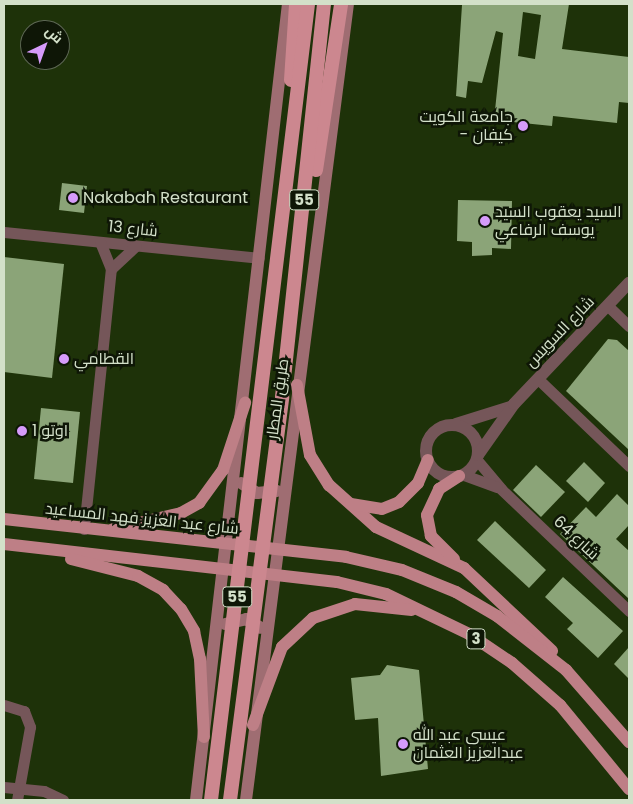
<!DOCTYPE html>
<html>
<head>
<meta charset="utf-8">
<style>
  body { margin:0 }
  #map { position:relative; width:633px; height:804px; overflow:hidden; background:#1e3209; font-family:Poppins,Cairo,sans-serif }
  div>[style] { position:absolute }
  .building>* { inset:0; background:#8ba478 }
  .minor>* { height:11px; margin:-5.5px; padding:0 5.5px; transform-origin:5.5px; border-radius:5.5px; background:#755659 }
  .tertiary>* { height:12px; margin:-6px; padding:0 6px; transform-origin:6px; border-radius:6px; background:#755659 }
  .tertiary>.ring { margin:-6px; padding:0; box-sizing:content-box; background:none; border:12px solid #755659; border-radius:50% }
  .secondary>* { height:12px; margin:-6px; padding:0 6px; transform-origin:6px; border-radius:6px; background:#9f6d72 }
  .primary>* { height:12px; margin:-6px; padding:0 6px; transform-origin:6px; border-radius:6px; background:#be7f86 }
  .trunk>* { height:14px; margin:-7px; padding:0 7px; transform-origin:7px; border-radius:7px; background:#cc878f }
  .dots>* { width:14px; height:14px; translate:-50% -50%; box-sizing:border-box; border:2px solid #0e1606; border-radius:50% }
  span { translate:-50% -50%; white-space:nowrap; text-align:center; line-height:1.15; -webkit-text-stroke:5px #0e1606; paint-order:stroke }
  .shield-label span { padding:1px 4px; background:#0e1606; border:1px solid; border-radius:4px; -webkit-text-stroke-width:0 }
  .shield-label { font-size:15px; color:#d3e0c9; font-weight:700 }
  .poi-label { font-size:16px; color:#d3e0c9 }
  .right { translate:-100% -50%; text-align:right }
  .left { translate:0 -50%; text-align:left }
  .street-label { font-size:16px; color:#d3e0c9 }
  .frame { position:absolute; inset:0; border:5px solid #d3e0c9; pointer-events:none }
  .north { position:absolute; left:20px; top:20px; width:50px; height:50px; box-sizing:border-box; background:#0e1606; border:1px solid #5d6754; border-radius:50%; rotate:42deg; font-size:14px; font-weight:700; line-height:20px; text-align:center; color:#d3e0c9 }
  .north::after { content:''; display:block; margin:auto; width:18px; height:22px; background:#d69bfa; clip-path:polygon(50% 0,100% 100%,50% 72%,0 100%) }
</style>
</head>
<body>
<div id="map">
  <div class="building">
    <i style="clip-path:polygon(evenodd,569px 4px,562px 49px,629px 57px,629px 103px,619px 102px,617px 123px,553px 116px,552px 126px,494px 120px,503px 33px,496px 31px,482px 83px,468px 81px,466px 98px,456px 96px,462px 5px,569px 4px,523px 12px,541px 15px,535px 59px,518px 56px,523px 12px)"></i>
    <i style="clip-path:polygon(62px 183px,87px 186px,84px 213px,59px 210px)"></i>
    <i style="clip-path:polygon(458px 200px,512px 201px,511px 249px,492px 248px,492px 255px,472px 256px,472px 242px,457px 241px)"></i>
    <i style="clip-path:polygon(4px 257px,64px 264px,52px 378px,4px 372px)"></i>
    <i style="clip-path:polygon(608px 339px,617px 340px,629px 351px,629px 450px,566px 391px)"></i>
    <i style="clip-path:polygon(41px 408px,80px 412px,73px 483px,34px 479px)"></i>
    <i style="clip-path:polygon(584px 462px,605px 483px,588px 502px,566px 481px)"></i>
    <i style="clip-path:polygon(536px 465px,565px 492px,541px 517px,513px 490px)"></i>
    <i style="clip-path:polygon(617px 494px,629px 506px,629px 525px,616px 539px,629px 551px,629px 599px,560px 534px,586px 507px,596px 517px)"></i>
    <i style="clip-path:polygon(495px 521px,546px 570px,529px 588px,477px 540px)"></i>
    <i style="clip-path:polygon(563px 577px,623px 631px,598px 658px,567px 629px,573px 623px,545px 597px)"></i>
    <i style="clip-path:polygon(629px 647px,629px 679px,614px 664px)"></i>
    <i style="clip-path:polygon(387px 665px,419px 670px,428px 769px,381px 776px,378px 718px,355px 720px,351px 678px,380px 675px)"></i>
  </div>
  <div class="minor">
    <i style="left:4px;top:232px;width:256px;rotate:5.8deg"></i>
    <i style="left:111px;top:269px;width:34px;rotate:-43deg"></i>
    <i style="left:608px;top:306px;width:29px;rotate:44deg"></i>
    <i style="left:538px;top:379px;width:126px;rotate:43.7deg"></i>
    <i style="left:477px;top:460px;width:38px;rotate:50deg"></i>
    <i style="left:501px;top:489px;width:177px;rotate:43.6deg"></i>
    <i style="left:464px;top:475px;width:35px;rotate:20deg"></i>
    <i style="left:84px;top:529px;width:261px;rotate:-84.1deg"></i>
    <i style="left:111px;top:269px;width:29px;rotate:-112deg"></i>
    <i style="left:4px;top:705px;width:21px;rotate:17deg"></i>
    <i style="left:24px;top:711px;width:17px;rotate:69deg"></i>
    <i style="left:30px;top:727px;width:74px;rotate:100.1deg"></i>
    <i style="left:4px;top:787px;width:40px;rotate:5.7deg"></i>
    <i style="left:44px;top:791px;width:21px;rotate:25deg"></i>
  </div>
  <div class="tertiary">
    <i style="left:456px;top:424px;width:57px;rotate:-17.5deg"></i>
    <i class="ring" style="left:426px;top:425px;width:40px;height:40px"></i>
    <i style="left:478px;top:455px;width:62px;rotate:-54.8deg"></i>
    <i style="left:514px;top:404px;width:167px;rotate:-46.5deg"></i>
  </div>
  <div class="secondary">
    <i style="left:241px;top:483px;width:19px;rotate:32deg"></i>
    <i style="left:257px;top:493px;width:20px;rotate:-6deg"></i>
    <i style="left:225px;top:624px;width:22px;rotate:-13deg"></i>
    <i style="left:246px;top:619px;width:17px;rotate:31deg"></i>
    <i style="left:196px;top:800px;width:801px;rotate:-83.41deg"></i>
    <i style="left:246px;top:800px;width:803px;rotate:-82.7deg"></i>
  </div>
  <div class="primary">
    <i style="left:297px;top:385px;width:71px;rotate:79.5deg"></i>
    <i style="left:310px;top:455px;width:36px;rotate:58deg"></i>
    <i style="left:329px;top:485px;width:63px;rotate:41.8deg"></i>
    <i style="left:376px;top:527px;width:97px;rotate:25deg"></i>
    <i style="left:464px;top:568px;width:121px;rotate:43.3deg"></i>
    <i style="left:351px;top:504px;width:31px;rotate:9deg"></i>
    <i style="left:382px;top:509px;width:18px;rotate:-22deg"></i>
    <i style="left:399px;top:502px;width:27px;rotate:-45deg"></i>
    <i style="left:418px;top:483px;width:25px;rotate:-67deg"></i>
    <i style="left:4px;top:519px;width:344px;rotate:6.3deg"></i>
    <i style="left:346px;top:557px;width:57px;rotate:13.1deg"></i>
    <i style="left:402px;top:570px;width:58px;rotate:22.2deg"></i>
    <i style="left:456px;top:592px;width:48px;rotate:30.3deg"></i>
    <i style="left:497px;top:616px;width:88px;rotate:38deg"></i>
    <i style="left:566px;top:670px;width:96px;rotate:48.8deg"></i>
    <i style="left:113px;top:529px;width:70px;rotate:-13.2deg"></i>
    <i style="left:181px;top:513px;width:21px;rotate:-29deg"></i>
    <i style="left:199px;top:503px;width:41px;rotate:-54deg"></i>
    <i style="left:223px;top:470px;width:71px;rotate:-71.8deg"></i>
    <i style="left:4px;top:544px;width:335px;rotate:6.5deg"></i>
    <i style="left:337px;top:582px;width:50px;rotate:13.8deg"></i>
    <i style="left:386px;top:594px;width:92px;rotate:25.7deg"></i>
    <i style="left:469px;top:634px;width:52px;rotate:34deg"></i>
    <i style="left:512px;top:663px;width:64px;rotate:41.2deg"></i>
    <i style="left:560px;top:705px;width:109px;rotate:50.6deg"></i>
    <i style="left:71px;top:559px;width:69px;rotate:14.2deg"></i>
    <i style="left:138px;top:576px;width:29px;rotate:29deg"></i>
    <i style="left:163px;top:590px;width:26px;rotate:47deg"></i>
    <i style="left:181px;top:609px;width:26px;rotate:59deg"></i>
    <i style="left:194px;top:631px;width:29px;rotate:78deg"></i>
    <i style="left:200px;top:659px;width:78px;rotate:87.1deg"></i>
    <i style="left:454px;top:559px;width:33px;rotate:-135deg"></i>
    <i style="left:431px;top:536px;width:21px;rotate:-101deg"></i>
    <i style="left:427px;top:515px;width:29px;rotate:-65deg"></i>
    <i style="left:439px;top:489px;width:24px;rotate:-33deg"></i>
    <i style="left:253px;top:725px;width:83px;rotate:-69.6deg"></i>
    <i style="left:282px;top:647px;width:42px;rotate:-43.1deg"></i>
    <i style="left:313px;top:618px;width:44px;rotate:-18.4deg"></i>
    <i style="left:355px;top:604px;width:57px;rotate:6deg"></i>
  </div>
  <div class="trunk">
    <i style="left:291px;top:80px;width:76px;rotate:-86.2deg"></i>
    <i style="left:316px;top:170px;width:168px;rotate:-81.4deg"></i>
    <i style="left:211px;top:800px;width:802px;rotate:-83.05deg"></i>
    <i style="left:230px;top:800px;width:406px;rotate:-82.6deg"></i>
    <i style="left:282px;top:397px;width:395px;rotate:-83.9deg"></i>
  </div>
  <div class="dots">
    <i style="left:523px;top:126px;background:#d69bfa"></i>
    <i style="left:73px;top:198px;background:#d69bfa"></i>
    <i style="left:485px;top:221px;background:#d69bfa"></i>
    <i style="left:64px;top:359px;background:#d69bfa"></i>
    <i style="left:22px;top:431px;background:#d69bfa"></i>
    <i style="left:403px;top:744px;background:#d69bfa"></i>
  </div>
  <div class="shield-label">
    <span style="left:304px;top:200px">55</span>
    <span style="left:237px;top:597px">55</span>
    <span style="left:476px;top:639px">3</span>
  </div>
  <div class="poi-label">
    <span class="right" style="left:513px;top:126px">جامعة الكويت<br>- كيفان</span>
    <span class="left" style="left:83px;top:198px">Nakabah Restaurant</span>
    <span class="left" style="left:495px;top:221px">السيد يعقوب السيد<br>يوسف الرفاعي</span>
    <span class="left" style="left:74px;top:359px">القطامي</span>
    <span class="left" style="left:32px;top:431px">اوتو 1</span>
    <span class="left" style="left:413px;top:744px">عيسى عبد الله<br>عبدالعزيز العثمان</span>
  </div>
  <div class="street-label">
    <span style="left:133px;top:229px;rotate:6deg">شارع 13</span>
    <span style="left:560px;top:332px;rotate:-46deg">شارع السويس</span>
    <span style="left:278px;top:399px;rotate:-82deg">طريق المطار</span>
    <span style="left:142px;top:519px;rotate:6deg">شارع عبد العزيز فهد المساعيد</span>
    <span style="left:576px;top:538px;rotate:43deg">شارع 64</span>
  </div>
  <div class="frame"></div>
  <div class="north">ش</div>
</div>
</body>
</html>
